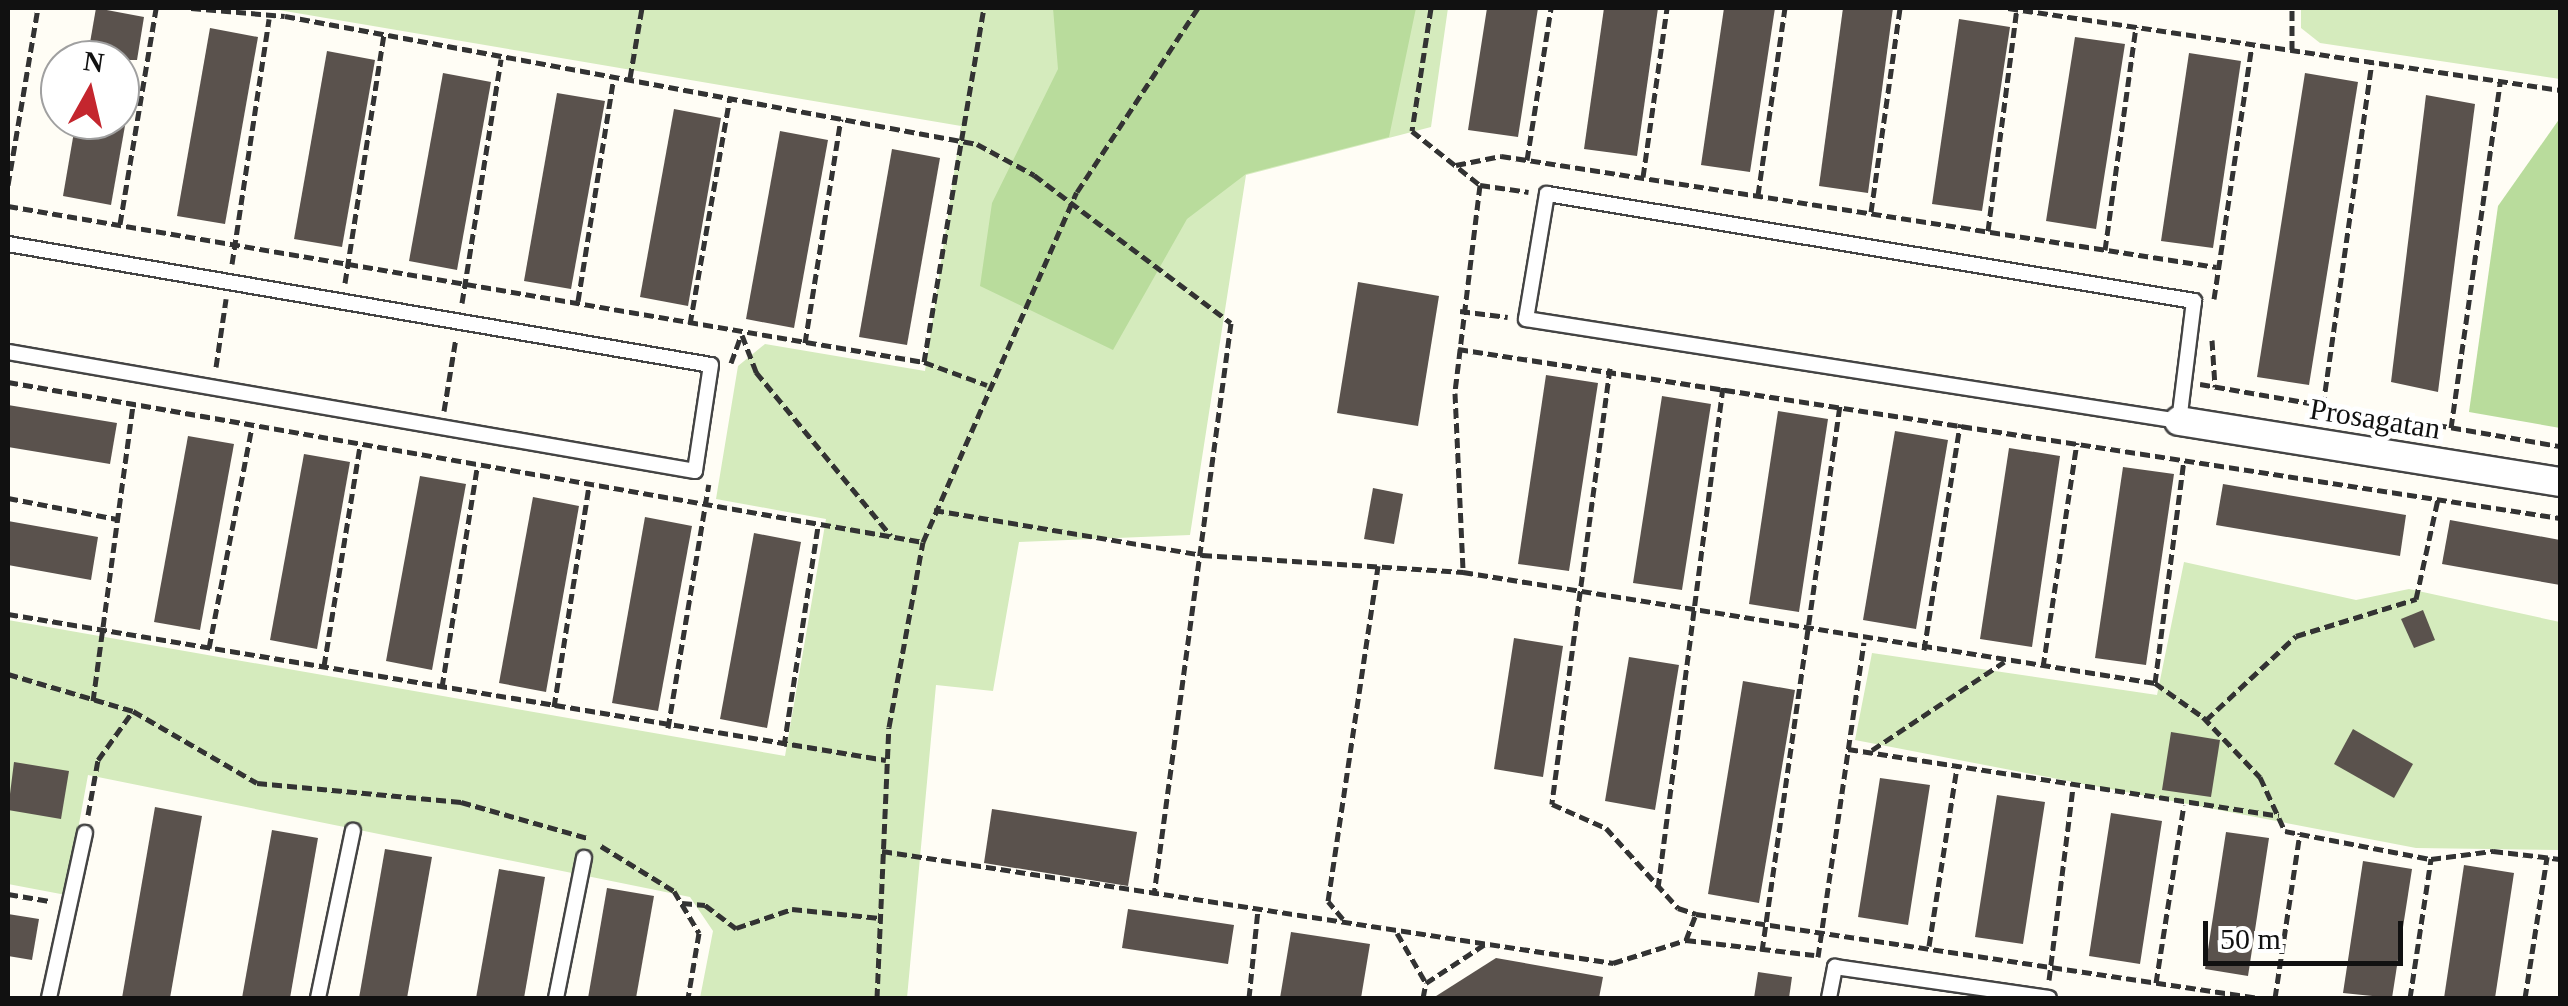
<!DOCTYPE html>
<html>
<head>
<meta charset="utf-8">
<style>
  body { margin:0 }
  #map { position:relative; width:2568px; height:1006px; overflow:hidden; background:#fffdf5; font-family:"Times New Roman",serif }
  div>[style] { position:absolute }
  .green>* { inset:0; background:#d5ebbd }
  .forest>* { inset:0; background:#b9dc9c }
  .building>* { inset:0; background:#5a524d }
  .path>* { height:5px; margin-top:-2.5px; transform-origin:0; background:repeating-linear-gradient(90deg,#333 0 10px,transparent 0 15px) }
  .roads { filter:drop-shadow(2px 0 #444) drop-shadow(-2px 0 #444) drop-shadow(0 2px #444) drop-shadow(0 -2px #444) }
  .service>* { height:14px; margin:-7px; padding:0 7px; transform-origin:7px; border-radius:7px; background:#fff }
  .minor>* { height:28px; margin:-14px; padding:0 14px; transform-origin:14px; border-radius:14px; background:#fff }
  span { translate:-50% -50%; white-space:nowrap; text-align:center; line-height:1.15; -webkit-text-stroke:10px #fff; paint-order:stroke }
  .street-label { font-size:30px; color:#111 }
  .frame { position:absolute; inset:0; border:10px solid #111; pointer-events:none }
  .north { position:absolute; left:40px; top:40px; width:100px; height:100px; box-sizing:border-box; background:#fff; border:2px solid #a0a0a0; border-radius:50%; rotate:8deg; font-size:28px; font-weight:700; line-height:40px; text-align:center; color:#111 }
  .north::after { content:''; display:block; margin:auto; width:35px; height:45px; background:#c4262e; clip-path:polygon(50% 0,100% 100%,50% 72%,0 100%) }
  .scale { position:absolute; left:2203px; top:921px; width:200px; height:45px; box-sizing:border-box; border:5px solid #111; border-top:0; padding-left:12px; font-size:30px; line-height:35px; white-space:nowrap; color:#111; -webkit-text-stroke:8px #fff; paint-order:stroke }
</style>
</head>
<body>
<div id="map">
  <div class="green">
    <i style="clip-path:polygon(267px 8px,1448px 8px,1431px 127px,1246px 175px,1190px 535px,1019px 542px,993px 691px,936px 685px,907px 998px,700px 998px,713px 931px,690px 897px,88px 775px,66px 895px,8px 884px,8px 620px,785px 756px,826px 519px,716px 499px,738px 366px,765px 344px,925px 371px,961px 126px)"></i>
    <i style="clip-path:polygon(2301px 8px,2560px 8px,2560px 79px,2320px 43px,2301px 28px)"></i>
    <i style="clip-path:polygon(2184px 562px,2356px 600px,2409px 589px,2560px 622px,2560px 850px,2416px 848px,1855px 740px,1872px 653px,2157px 695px)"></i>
  </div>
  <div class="forest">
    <i style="clip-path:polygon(1053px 8px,1416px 8px,1389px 137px,1246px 174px,1187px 219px,1113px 350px,980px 286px,992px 203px,1058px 69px)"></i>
    <i style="clip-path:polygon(2560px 118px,2560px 428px,2469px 412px,2498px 206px)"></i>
  </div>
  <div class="building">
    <i style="clip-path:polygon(96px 8px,144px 17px,137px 60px,87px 60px)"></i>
    <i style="clip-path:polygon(1487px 8px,1538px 8px,1518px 137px,1468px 130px)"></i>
    <i style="clip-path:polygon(1604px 8px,1658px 8px,1637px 156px,1584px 149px)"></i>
    <i style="clip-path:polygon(1724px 8px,1775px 8px,1750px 172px,1701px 165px)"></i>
    <i style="clip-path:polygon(1843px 8px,1893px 8px,1868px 193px,1819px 186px)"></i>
    <i style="clip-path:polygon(1959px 19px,2010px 27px,1982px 211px,1932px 204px)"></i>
    <i style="clip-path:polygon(210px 28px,258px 37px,225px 224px,177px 216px)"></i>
    <i style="clip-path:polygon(2075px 37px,2125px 44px,2096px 229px,2046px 221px)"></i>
    <i style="clip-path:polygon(327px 51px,375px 60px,342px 247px,294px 239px)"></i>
    <i style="clip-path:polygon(2189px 53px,2241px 61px,2213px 248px,2161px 241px)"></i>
    <i style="clip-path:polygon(443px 73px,491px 82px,457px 270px,409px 261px)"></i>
    <i style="clip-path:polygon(2305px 73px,2358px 82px,2309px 385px,2257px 377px)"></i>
    <i style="clip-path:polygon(557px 93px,605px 101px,571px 289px,524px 281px)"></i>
    <i style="clip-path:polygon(2426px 95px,2475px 104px,2438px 392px,2391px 382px)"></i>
    <i style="clip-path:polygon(674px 109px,721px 118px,688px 306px,640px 297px)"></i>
    <i style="clip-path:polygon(76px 120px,126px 120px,111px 205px,63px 196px)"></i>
    <i style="clip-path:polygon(780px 131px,828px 140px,794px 328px,746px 319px)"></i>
    <i style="clip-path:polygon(892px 149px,940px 158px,907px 345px,859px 337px)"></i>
    <i style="clip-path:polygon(1358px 282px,1439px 296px,1418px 426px,1337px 413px)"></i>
    <i style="clip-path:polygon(1546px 375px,1598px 383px,1569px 571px,1518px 564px)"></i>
    <i style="clip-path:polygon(1662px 396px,1711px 404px,1682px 590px,1633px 583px)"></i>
    <i style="clip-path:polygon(8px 405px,117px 423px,110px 464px,8px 447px)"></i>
    <i style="clip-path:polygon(1778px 411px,1828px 419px,1799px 612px,1749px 604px)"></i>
    <i style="clip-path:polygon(1895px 431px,1948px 440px,1916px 629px,1863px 620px)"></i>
    <i style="clip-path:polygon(188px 436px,234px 444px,200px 630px,154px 622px)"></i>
    <i style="clip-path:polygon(2009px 448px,2060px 456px,2032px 647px,1980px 639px)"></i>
    <i style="clip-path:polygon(304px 454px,350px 462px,317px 649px,270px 640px)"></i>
    <i style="clip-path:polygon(2123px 467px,2174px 474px,2146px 665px,2095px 658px)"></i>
    <i style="clip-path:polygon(420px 476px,466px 484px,432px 670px,386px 661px)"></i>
    <i style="clip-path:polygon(2223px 484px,2406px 515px,2400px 556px,2216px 525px)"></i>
    <i style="clip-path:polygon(1373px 488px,1403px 494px,1394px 544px,1364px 539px)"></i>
    <i style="clip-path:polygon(533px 497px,579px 506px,546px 692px,499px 683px)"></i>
    <i style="clip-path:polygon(645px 517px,692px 526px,658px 711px,612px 703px)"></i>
    <i style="clip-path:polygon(2450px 520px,2560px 540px,2560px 585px,2442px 564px)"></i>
    <i style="clip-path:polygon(8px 521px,98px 537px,91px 580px,8px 565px)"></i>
    <i style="clip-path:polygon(754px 533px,801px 542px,767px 728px,720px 719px)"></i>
    <i style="clip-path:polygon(2423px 610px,2435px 640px,2414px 648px,2401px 619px)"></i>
    <i style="clip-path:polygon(1514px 638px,1563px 646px,1543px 777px,1494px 769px)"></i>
    <i style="clip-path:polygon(1629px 657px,1679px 665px,1655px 810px,1605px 801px)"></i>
    <i style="clip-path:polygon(1743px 681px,1795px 690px,1759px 903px,1708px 894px)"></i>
    <i style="clip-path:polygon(2353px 729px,2413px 764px,2394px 798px,2334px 764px)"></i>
    <i style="clip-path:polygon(2171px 732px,2220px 740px,2211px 797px,2162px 790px)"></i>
    <i style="clip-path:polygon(14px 762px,69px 771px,61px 819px,8px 810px)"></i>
    <i style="clip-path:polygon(1880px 778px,1930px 785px,1908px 925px,1858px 917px)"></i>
    <i style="clip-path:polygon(1997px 795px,2045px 802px,2023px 944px,1975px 937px)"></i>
    <i style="clip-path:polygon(155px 807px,202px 816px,170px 998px,122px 998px)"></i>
    <i style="clip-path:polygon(992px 809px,1137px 832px,1128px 886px,984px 863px)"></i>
    <i style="clip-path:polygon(2111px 813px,2162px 821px,2140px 964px,2089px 956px)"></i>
    <i style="clip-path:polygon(272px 830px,318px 838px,290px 998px,242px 998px)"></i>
    <i style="clip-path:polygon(2226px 832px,2269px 838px,2248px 976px,2205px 969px)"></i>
    <i style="clip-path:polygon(385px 849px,432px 857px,407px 998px,359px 998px)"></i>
    <i style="clip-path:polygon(2363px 861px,2412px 869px,2392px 998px,2343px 993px)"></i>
    <i style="clip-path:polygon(2464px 865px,2514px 873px,2495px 998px,2444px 998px)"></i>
    <i style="clip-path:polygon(499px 869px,545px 877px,524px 998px,476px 998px)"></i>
    <i style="clip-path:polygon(607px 888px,654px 896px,636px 998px,588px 998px)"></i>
    <i style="clip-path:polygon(1128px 909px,1234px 925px,1228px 964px,1122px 948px)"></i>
    <i style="clip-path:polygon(8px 914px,39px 919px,32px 960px,8px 956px)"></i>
    <i style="clip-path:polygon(1291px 932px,1370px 944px,1361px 998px,1280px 998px)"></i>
    <i style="clip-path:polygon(1496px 958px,1603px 977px,1599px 998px,1433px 998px)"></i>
    <i style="clip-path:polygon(1758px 972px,1792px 977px,1789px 998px,1754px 998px)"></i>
  </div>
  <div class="path">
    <i style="left:191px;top:8px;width:94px;rotate:4.9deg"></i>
    <i style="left:285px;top:16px;width:704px;rotate:10.48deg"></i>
    <i style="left:977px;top:144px;width:65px;rotate:28.5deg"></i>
    <i style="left:1034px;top:175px;width:246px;rotate:36.9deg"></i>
    <i style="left:1231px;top:323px;width:577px;rotate:97.67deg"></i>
    <i style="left:1431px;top:8px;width:124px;rotate:98.8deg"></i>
    <i style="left:1412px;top:131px;width:87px;rotate:38.5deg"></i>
    <i style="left:1480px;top:185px;width:209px;rotate:96.9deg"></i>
    <i style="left:1455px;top:393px;width:179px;rotate:87.4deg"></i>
    <i style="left:2008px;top:8px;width:558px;rotate:8.45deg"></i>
    <i style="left:2292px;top:50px;width:42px;rotate:-90deg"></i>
    <i style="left:630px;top:78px;width:71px;rotate:-80.3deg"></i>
    <i style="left:1527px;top:160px;width:154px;rotate:-81deg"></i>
    <i style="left:1456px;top:165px;width:46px;rotate:-11.3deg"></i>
    <i style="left:1501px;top:156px;width:724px;rotate:8.82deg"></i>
    <i style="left:1643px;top:177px;width:171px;rotate:-81.9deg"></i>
    <i style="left:8px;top:185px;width:180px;rotate:-80.4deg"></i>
    <i style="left:1480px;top:185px;width:49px;rotate:8.1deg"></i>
    <i style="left:1758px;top:195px;width:189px;rotate:-81.8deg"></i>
    <i style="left:8px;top:206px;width:929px;rotate:9.67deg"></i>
    <i style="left:924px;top:362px;width:67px;rotate:20.1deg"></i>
    <i style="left:1871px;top:212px;width:206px;rotate:-81.9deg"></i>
    <i style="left:120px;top:224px;width:219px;rotate:-80.5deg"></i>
    <i style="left:1988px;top:231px;width:224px;rotate:-82.6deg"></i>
    <i style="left:2105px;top:250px;width:226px;rotate:-82.1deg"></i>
    <i style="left:232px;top:264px;width:248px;rotate:-81.4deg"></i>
    <i style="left:345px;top:283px;width:252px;rotate:-81.1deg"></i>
    <i style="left:2214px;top:299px;width:258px;rotate:-81.5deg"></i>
    <i style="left:578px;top:301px;width:228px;rotate:-80.9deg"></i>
    <i style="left:462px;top:303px;width:247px;rotate:-80.9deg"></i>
    <i style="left:1460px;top:311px;width:48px;rotate:7.1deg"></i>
    <i style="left:690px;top:324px;width:230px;rotate:-80deg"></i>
    <i style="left:742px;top:335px;width:40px;rotate:69deg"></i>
    <i style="left:756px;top:372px;width:212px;rotate:50.5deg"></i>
    <i style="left:2212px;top:340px;width:47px;rotate:86.3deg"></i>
    <i style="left:805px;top:343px;width:227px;rotate:-80.9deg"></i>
    <i style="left:1458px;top:349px;width:1115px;rotate:8.72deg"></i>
    <i style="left:924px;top:362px;width:359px;rotate:-80.4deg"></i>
    <i style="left:731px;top:363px;width:29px;rotate:-70deg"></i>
    <i style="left:216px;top:367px;width:69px;rotate:-81.6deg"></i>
    <i style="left:1610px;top:368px;width:440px;rotate:97.6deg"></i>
    <i style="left:1552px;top:804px;width:59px;rotate:24deg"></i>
    <i style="left:1606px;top:828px;width:108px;rotate:48deg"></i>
    <i style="left:1678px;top:908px;width:19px;rotate:18deg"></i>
    <i style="left:1696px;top:914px;width:569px;rotate:8.49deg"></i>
    <i style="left:8px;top:382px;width:929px;rotate:9.92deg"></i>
    <i style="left:2200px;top:384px;width:365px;rotate:9.8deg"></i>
    <i style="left:2323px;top:406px;width:347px;rotate:-81.9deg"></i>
    <i style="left:444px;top:411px;width:74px;rotate:-80.7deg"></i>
    <i style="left:2451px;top:428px;width:349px;rotate:-81.9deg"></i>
    <i style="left:8px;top:498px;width:111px;rotate:10.9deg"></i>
    <i style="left:934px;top:510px;width:272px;rotate:9.5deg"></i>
    <i style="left:1202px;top:555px;width:262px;rotate:3.7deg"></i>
    <i style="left:1463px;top:572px;width:701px;rotate:9.11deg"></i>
    <i style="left:2155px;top:683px;width:59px;rotate:35.3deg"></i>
    <i style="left:2203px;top:717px;width:83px;rotate:46.5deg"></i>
    <i style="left:2260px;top:777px;width:60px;rotate:65.2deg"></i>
    <i style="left:2285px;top:831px;width:149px;rotate:10.9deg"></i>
    <i style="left:2431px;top:859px;width:63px;rotate:-7.4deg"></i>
    <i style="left:2493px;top:851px;width:67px;rotate:6.8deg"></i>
    <i style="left:8px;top:614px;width:890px;rotate:9.44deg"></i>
    <i style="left:209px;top:648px;width:225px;rotate:-79deg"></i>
    <i style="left:1924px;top:650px;width:229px;rotate:-80.9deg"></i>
    <i style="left:324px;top:666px;width:222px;rotate:-80.7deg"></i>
    <i style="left:2043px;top:667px;width:227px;rotate:-81.4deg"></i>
    <i style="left:8px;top:674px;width:130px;rotate:16.5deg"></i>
    <i style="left:133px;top:711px;width:143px;rotate:30.1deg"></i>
    <i style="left:257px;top:783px;width:205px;rotate:5.3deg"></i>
    <i style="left:461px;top:802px;width:131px;rotate:15.9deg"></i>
    <i style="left:2155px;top:683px;width:225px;rotate:-82.6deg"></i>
    <i style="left:442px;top:687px;width:222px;rotate:-80.9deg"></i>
    <i style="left:93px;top:701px;width:297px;rotate:-82.3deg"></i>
    <i style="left:554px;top:707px;width:223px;rotate:-81deg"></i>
    <i style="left:2206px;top:720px;width:123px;rotate:-43deg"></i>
    <i style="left:2296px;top:636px;width:126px;rotate:-17.1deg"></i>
    <i style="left:2416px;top:599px;width:102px;rotate:-77.6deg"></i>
    <i style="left:668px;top:728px;width:247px;rotate:-80.5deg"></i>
    <i style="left:784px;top:746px;width:223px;rotate:-81.2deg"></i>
    <i style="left:1848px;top:749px;width:436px;rotate:8.8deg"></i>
    <i style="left:1872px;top:750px;width:159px;rotate:-33.7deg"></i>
    <i style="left:88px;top:815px;width:56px;rotate:-79.7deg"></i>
    <i style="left:98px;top:760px;width:60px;rotate:-54.5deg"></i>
    <i style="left:601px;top:846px;width:86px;rotate:31.7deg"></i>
    <i style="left:674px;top:891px;width:49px;rotate:59.2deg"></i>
    <i style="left:699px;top:933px;width:66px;rotate:99.6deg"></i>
    <i style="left:882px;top:851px;width:740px;rotate:8.71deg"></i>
    <i style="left:1613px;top:963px;width:77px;rotate:-17.5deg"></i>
    <i style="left:1686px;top:940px;width:28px;rotate:-69deg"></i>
    <i style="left:1658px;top:888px;width:505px;rotate:-82.61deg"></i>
    <i style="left:8px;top:894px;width:42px;rotate:9.7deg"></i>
    <i style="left:682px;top:903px;width:23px;rotate:5deg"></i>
    <i style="left:705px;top:905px;width:39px;rotate:37deg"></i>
    <i style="left:736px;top:928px;width:59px;rotate:-18.7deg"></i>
    <i style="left:792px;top:909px;width:88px;rotate:5.8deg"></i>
    <i style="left:1343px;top:919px;width:23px;rotate:-130deg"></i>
    <i style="left:1328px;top:901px;width:339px;rotate:-81.5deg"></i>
    <i style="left:1397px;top:933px;width:58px;rotate:59.9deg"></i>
    <i style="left:1686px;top:940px;width:129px;rotate:6.7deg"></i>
    <i style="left:1929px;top:946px;width:181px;rotate:-81.1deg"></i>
    <i style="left:1762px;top:951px;width:552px;rotate:-81.87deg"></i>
    <i style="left:1818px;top:957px;width:318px;rotate:-81.7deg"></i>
    <i style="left:2049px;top:980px;width:195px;rotate:-82.9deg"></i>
    <i style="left:2156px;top:983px;width:180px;rotate:-81.1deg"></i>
    <i style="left:877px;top:998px;width:271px;rotate:-87.5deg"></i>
    <i style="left:889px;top:727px;width:188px;rotate:-79.6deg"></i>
    <i style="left:923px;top:542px;width:382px;rotate:-66.3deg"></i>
    <i style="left:1077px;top:192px;width:220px;rotate:-56.7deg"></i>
    <i style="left:1249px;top:998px;width:88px;rotate:-84.2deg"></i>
    <i style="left:1423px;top:998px;width:15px;rotate:-79deg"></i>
    <i style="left:1426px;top:983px;width:71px;rotate:-33.5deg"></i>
    <i style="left:2275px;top:998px;width:167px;rotate:-81.4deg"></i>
    <i style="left:2410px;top:998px;width:141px;rotate:-81.4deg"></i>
    <i style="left:2525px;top:998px;width:143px;rotate:-81.1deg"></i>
  </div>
  <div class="roads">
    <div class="service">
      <i style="left:1547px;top:194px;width:656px;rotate:9.39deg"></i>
      <i style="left:2194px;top:301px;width:121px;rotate:97.1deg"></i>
      <i style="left:2179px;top:421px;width:661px;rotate:-171.12deg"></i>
      <i style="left:1526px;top:319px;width:127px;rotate:-80.5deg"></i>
      <i style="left:8px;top:244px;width:713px;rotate:9.77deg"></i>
      <i style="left:711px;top:365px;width:107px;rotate:98.6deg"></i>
      <i style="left:695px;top:471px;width:697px;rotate:-170.17deg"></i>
      <i style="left:49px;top:998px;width:169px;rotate:-77.7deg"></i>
      <i style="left:318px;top:998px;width:171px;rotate:-78.2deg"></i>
      <i style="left:556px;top:998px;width:143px;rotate:-78.7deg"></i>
      <i style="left:1829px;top:998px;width:32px;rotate:-79deg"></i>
      <i style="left:1835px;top:967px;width:216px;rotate:8.2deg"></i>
    </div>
    <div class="minor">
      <i style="left:2179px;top:421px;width:386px;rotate:9.1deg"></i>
    </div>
  </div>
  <div class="street-label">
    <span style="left:2375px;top:419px;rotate:9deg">Prosagatan</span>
  </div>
  <div class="frame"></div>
  <div class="north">N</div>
  <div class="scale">50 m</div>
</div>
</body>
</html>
